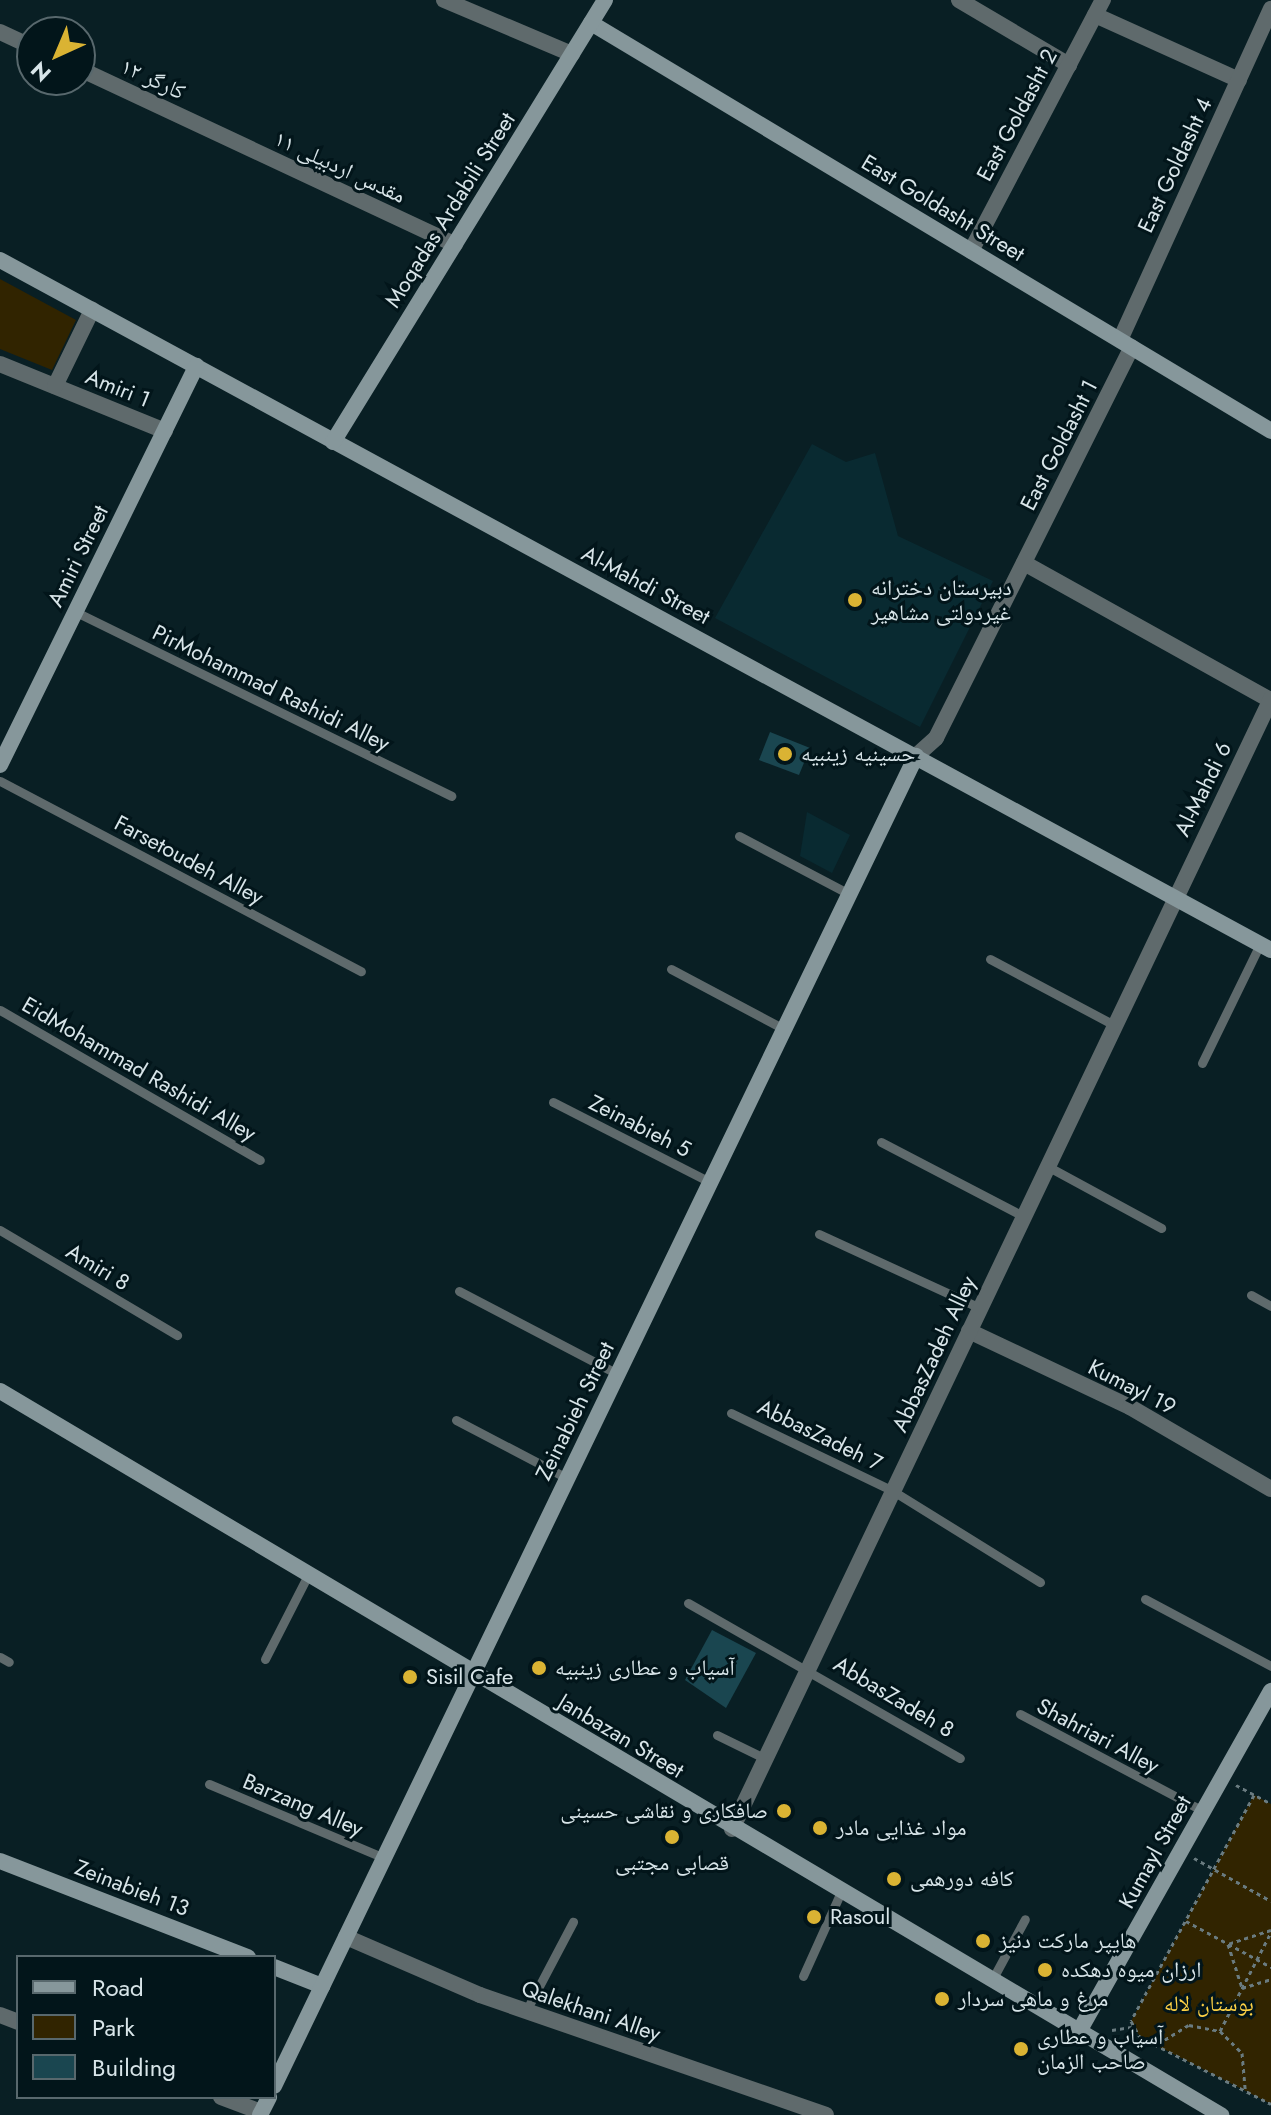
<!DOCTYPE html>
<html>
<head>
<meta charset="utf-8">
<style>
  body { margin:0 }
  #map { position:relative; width:1271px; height:2115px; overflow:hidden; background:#091f24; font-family:Jost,"Noto Naskh Arabic",sans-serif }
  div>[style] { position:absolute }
  .built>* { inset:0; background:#092a31 }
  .green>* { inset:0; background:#312400 }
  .building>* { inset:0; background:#1a4650 }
  .path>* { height:3px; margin-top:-1.5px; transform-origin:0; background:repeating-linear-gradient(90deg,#6a7b80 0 4px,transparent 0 8px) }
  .lane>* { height:9px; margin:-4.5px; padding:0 4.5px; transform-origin:4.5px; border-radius:4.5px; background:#5f6a6c }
  .street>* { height:16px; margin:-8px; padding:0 8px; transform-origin:8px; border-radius:8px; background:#5f6a6c }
  .secondary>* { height:16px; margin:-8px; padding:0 8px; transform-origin:8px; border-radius:8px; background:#86979b }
  .dots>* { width:22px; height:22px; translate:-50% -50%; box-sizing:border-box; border:4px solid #02151a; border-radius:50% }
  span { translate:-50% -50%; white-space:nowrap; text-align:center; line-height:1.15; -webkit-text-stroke:6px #02151a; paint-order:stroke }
  .street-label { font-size:22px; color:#d8e5e9 }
  .poi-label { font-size:22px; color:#d8e5e9 }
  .left { translate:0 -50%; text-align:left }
  .right { translate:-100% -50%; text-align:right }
  .park-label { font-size:22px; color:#fdd145 }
  .legend { position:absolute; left:16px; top:1955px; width:260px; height:144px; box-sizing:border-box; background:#02151a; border:2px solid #58686d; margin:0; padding:10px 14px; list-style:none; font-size:24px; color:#d8e5e9 }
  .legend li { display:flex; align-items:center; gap:16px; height:40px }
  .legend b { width:40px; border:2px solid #58686d }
  .north { position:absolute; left:16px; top:16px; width:80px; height:80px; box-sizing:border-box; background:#02151a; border:2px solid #58686d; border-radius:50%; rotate:224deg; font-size:22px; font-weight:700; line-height:32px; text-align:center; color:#d8e5e9 }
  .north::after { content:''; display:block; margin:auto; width:28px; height:36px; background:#dab333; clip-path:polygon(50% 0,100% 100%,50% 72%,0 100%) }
</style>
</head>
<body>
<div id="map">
  <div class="built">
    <i style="clip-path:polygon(812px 444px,846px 462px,875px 453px,898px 536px,993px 581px,920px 727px,715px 618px)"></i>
    <i style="clip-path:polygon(807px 812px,850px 835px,832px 873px,800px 856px)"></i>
  </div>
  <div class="green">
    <i style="clip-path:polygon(0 279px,76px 320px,52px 370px,0 349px)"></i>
    <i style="clip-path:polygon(1254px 1795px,1271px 1804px,1271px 2104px,1140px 2037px,1131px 2021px)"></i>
  </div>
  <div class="building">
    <i style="clip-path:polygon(770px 732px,810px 748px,799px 775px,759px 760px)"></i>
    <i style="clip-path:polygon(712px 1630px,756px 1653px,726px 1708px,685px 1680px)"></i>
  </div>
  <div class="path">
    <i style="left:1236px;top:1785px;width:40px;rotate:28deg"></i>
    <i style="left:1254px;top:1795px;width:257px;rotate:118.6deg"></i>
    <i style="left:1131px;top:2021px;width:18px;rotate:61deg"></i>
    <i style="left:1140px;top:2037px;width:147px;rotate:27.1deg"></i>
    <i style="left:1194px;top:1858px;width:88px;rotate:29.2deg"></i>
    <i style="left:1186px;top:1921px;width:97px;rotate:28.4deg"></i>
    <i style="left:1271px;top:1930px;width:45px;rotate:162deg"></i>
    <i style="left:1228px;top:1944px;width:46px;rotate:72.3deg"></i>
    <i style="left:1242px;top:1988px;width:30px;rotate:-17deg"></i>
    <i style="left:1112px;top:2030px;width:20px;rotate:-9deg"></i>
    <i style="left:1220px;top:2031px;width:111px;rotate:-62.7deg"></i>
    <i style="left:1158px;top:2044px;width:36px;rotate:-32deg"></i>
    <i style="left:1189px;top:2025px;width:32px;rotate:11deg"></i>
    <i style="left:1220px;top:2031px;width:31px;rotate:45deg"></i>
    <i style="left:1242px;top:2053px;width:38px;rotate:85deg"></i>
  </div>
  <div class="lane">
    <i style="left:76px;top:612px;width:418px;rotate:26.1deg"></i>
    <i style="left:0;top:781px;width:408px;rotate:27.8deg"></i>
    <i style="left:739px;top:836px;width:124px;rotate:27.8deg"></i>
    <i style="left:990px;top:959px;width:140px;rotate:28deg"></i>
    <i style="left:671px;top:969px;width:128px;rotate:28deg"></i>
    <i style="left:0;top:1010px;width:300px;rotate:30deg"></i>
    <i style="left:1202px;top:1063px;width:132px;rotate:-64deg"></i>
    <i style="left:553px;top:1102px;width:176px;rotate:27deg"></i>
    <i style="left:881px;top:1142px;width:160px;rotate:27.5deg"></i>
    <i style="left:1047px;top:1166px;width:130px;rotate:28.5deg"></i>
    <i style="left:0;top:1230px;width:206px;rotate:30.7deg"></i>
    <i style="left:819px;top:1234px;width:177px;rotate:24.7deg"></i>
    <i style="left:459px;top:1291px;width:179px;rotate:27.6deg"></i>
    <i style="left:1251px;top:1295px;width:23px;rotate:29deg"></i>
    <i style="left:731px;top:1413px;width:180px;rotate:25.7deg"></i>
    <i style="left:893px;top:1491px;width:173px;rotate:31.8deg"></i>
    <i style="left:456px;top:1420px;width:125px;rotate:27.6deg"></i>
    <i style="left:1145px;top:1599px;width:143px;rotate:28deg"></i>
    <i style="left:688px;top:1603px;width:313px;rotate:29.7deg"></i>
    <i style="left:0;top:1657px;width:10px;rotate:29deg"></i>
    <i style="left:265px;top:1659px;width:94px;rotate:-62.9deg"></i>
    <i style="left:1020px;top:1714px;width:207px;rotate:27.9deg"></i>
    <i style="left:717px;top:1735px;width:55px;rotate:26.1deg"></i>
    <i style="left:209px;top:1784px;width:190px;rotate:22.9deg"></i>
    <i style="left:803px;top:1976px;width:90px;rotate:-65.7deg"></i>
    <i style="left:992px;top:1980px;width:69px;rotate:-61.6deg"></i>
    <i style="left:526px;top:2011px;width:101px;rotate:-62.2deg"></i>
  </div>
  <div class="street">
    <i style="left:444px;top:0;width:139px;rotate:22.9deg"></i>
    <i style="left:959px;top:0;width:128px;rotate:30.6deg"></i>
    <i style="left:1095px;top:15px;width:158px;rotate:24.3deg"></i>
    <i style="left:0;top:32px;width:35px;rotate:25deg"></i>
    <i style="left:80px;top:69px;width:414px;rotate:25.1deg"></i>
    <i style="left:971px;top:251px;width:284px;rotate:-62.3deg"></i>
    <i style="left:1120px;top:340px;width:364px;rotate:-65.5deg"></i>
    <i style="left:0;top:364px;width:178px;rotate:22.1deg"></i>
    <i style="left:55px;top:386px;width:85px;rotate:-64deg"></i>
    <i style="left:1024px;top:563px;width:282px;rotate:29.1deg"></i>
    <i style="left:916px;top:756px;width:27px;rotate:-42deg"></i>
    <i style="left:936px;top:738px;width:437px;rotate:-63.4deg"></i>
    <i style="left:969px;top:1331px;width:178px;rotate:25.3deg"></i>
    <i style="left:1130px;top:1407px;width:163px;rotate:30.2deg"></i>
    <i style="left:732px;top:1829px;width:1252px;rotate:-64.5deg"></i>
    <i style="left:346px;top:1937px;width:146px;rotate:23.4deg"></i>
    <i style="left:480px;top:1995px;width:366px;rotate:19.1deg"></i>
    <i style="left:0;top:2015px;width:19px;rotate:21deg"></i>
    <i style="left:221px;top:2097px;width:43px;rotate:20.6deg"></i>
  </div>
  <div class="secondary">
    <i style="left:591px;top:23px;width:793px;rotate:30.96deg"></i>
    <i style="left:0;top:260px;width:1446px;rotate:28.5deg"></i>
    <i style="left:333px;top:442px;width:519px;rotate:-58.39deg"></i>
    <i style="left:0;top:765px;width:445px;rotate:-63.8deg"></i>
    <i style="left:0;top:1391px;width:1420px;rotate:30.67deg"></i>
    <i style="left:0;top:1861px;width:266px;rotate:21.2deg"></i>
    <i style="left:274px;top:1967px;width:52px;rotate:21.6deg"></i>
    <i style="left:1077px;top:2035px;width:395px;rotate:-60.6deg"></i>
    <i style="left:274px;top:2086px;width:1477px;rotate:-64.23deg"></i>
    <i style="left:260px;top:2115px;width:20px;rotate:-63deg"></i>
  </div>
  <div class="dots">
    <i style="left:855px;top:600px;background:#dab333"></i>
    <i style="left:785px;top:754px;background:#dab333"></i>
    <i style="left:539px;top:1668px;background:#dab333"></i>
    <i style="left:410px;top:1677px;background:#dab333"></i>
    <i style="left:784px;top:1811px;background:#dab333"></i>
    <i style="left:820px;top:1828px;background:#dab333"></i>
    <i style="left:672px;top:1837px;background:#dab333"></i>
    <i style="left:894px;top:1879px;background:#dab333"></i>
    <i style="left:814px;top:1917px;background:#dab333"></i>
    <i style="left:983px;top:1941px;background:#dab333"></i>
    <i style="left:1045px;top:1970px;background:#dab333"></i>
    <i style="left:942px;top:1999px;background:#dab333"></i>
    <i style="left:1021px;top:2049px;background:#dab333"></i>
  </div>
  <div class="street-label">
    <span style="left:153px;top:79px;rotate:25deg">کارگر ۱۲</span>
    <span style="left:1017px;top:115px;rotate:-62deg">East Goldasht 2</span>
    <span style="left:1175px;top:165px;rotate:-65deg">East Goldasht 4</span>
    <span style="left:340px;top:167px;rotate:25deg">مقدس اردبیلی ۱۱</span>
    <span style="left:943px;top:208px;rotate:31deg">East Goldasht Street</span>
    <span style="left:450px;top:210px;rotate:-58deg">Moqadas Ardabili Street</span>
    <span style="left:118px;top:388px;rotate:22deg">Amiri 1</span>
    <span style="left:1059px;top:445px;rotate:-63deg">East Goldasht 1</span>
    <span style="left:78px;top:556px;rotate:-64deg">Amiri Street</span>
    <span style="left:646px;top:585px;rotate:28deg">Al-Mahdi Street</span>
    <span style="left:271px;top:688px;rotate:26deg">PirMohammad Rashidi Alley</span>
    <span style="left:1203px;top:789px;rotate:-64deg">Al-Mahdi 6</span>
    <span style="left:189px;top:860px;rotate:28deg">Farsetoudeh Alley</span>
    <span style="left:139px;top:1069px;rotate:30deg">EidMohammad Rashidi Alley</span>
    <span style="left:640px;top:1126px;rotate:27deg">Zeinabieh 5</span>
    <span style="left:98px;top:1267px;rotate:31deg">Amiri 8</span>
    <span style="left:934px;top:1354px;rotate:-65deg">AbbasZadeh Alley</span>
    <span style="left:1132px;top:1387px;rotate:27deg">Kumayl 19</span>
    <span style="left:575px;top:1411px;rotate:-64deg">Zeinabieh Street</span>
    <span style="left:820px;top:1435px;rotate:26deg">AbbasZadeh 7</span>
    <span style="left:894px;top:1697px;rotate:31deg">AbbasZadeh 8</span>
    <span style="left:621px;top:1736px;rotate:31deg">Janbazan Street</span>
    <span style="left:1098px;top:1736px;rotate:28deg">Shahriari Alley</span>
    <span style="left:303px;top:1805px;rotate:23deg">Barzang Alley</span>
    <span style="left:1155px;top:1852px;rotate:-61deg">Kumayl Street</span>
    <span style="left:132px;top:1888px;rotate:21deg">Zeinabieh 13</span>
    <span style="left:591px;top:2011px;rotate:19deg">Qalekhani Alley</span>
  </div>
  <div class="poi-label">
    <span class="left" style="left:871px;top:600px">دبیرستان دخترانه<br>غیردولتی مشاهیر</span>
    <span class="left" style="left:801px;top:754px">حسینیه زینبیه</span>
    <span class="left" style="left:555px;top:1668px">آسیاب و عطاری زینبیه</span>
    <span class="left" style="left:426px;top:1677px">Sisil Cafe</span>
    <span class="right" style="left:768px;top:1811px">صافکاری و نقاشی حسینی</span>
    <span class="left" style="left:836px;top:1828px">مواد غذایی مادر</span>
    <span style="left:672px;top:1863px">قصابی مجتبی</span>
    <span class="left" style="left:910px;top:1879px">کافه دورهمی</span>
    <span class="left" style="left:830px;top:1917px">Rasoul</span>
    <span class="left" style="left:999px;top:1941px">هایپر مارکت دنیز</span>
    <span class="left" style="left:1061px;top:1970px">ارزان میوه دهکده</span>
    <span class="left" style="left:958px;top:1999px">مرغ و ماهی سردار</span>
    <span class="left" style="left:1037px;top:2049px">آسیاب و عطاری<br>صاحب الزمان</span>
  </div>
  <div class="park-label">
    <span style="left:1209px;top:2004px">بوستان لاله</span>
  </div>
  <ul class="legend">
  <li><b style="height:10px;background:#86979b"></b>Road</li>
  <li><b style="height:22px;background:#312400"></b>Park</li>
  <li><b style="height:22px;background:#1a4650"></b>Building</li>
  </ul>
  <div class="north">N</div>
</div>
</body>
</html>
